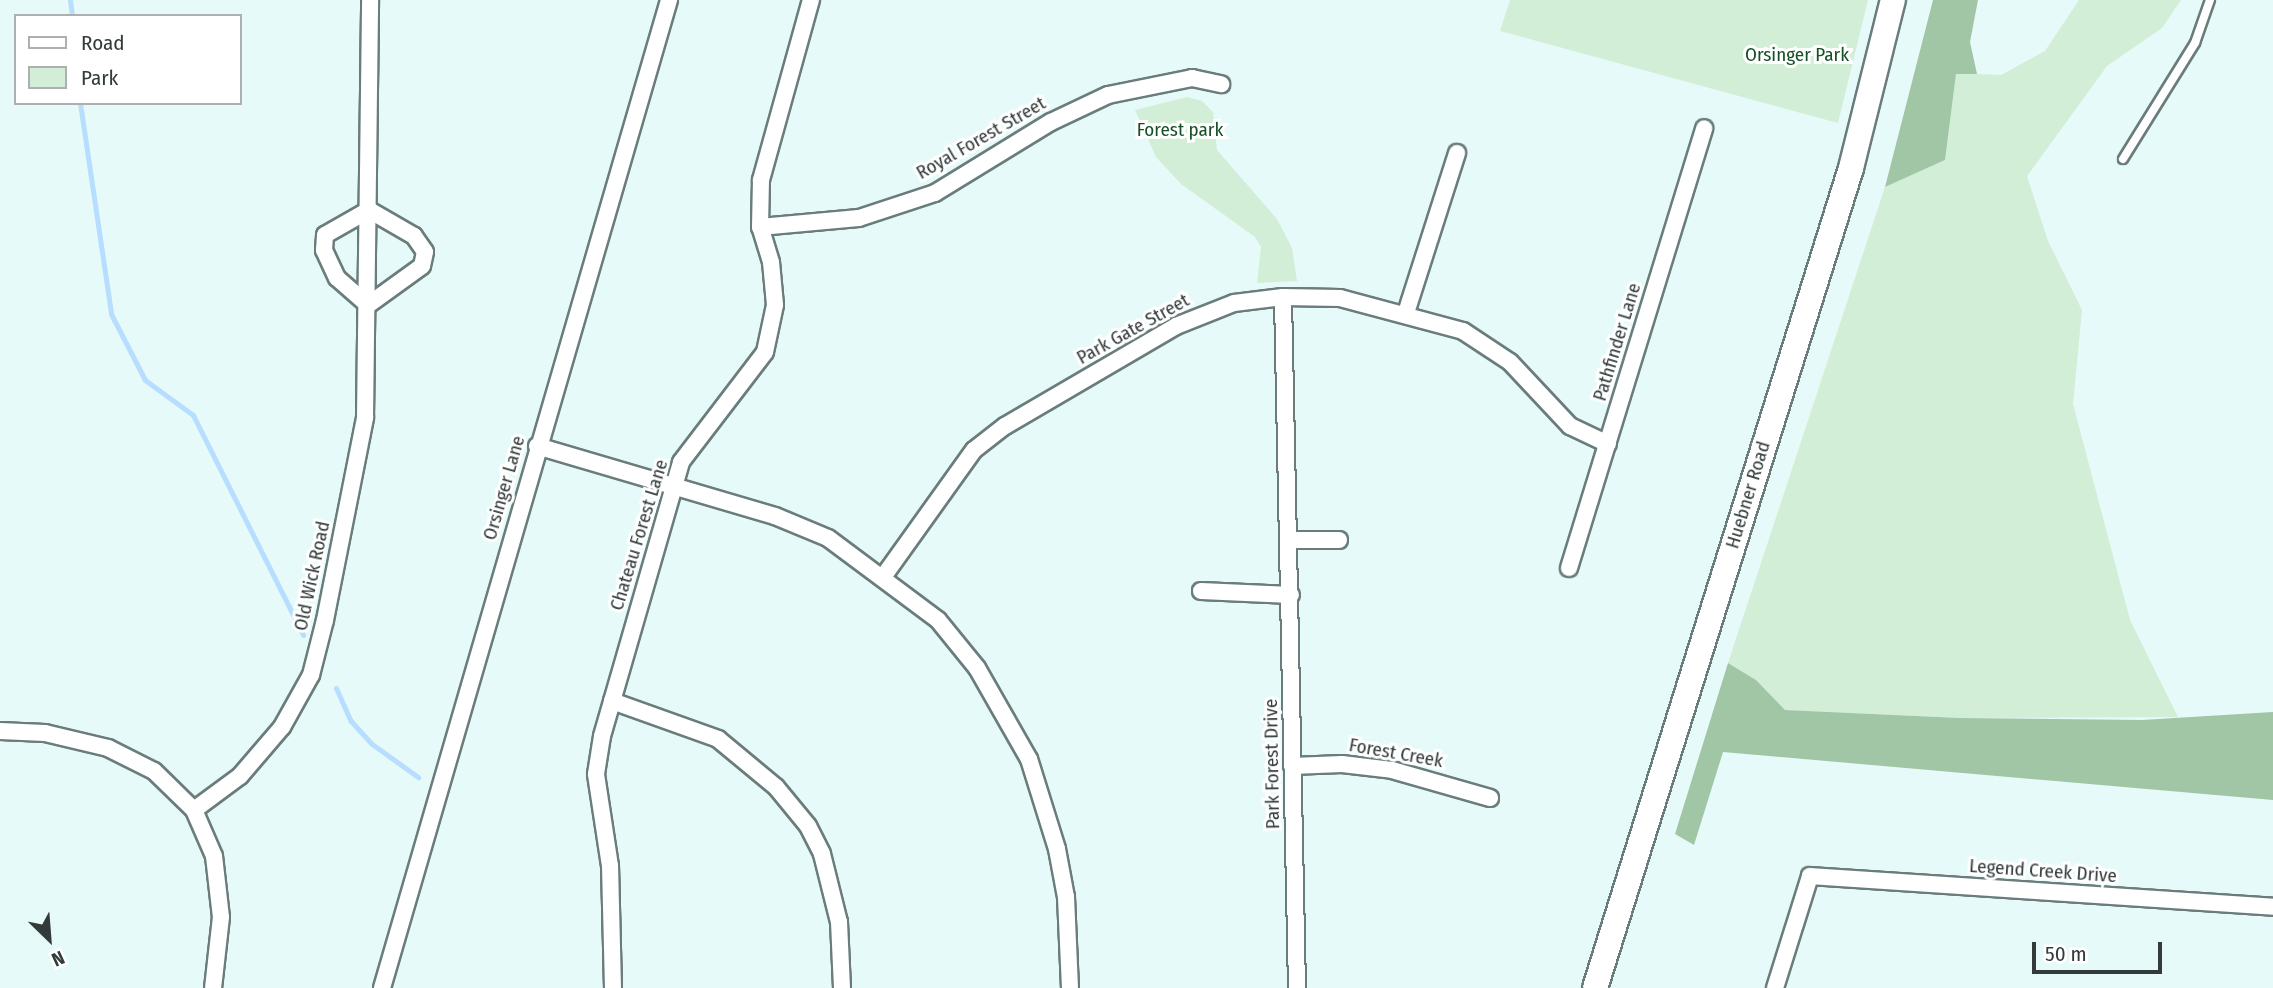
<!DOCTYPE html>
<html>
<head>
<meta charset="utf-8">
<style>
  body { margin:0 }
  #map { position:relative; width:2273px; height:988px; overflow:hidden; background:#e6fafa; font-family:"Fira Sans Condensed",sans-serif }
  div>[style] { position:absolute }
  .green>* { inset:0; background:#d2eed6 }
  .forest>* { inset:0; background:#a0c6a6 }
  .stream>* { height:5px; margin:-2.5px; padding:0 2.5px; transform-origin:2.5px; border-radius:2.5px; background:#b7ddff }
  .roads { filter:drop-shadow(2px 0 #6a7c7c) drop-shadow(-2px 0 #6a7c7c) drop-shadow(0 2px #6a7c7c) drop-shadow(0 -2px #6a7c7c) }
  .service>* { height:8px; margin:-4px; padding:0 4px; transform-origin:4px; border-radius:4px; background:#fff }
  .minor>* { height:16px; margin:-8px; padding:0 8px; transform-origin:8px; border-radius:8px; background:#fff }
  .primary>* { height:24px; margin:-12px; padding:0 12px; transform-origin:12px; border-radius:12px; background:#fff }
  span { translate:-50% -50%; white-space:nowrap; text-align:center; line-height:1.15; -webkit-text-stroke:6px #fff; paint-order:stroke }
  .park-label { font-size:19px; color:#144f25 }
  .street-label { font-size:19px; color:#323a3a }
  .legend { position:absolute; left:14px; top:14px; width:228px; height:91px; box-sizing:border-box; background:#fff; border:2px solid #adb0b0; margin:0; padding:9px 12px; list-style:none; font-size:21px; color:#323a3a }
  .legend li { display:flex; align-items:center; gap:14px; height:35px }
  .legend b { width:35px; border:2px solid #adb0b0 }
  .north { position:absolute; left:14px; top:904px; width:70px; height:70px; -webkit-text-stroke:5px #fff; paint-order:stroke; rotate:155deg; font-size:19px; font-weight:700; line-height:28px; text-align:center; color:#323a3a }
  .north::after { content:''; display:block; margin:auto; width:24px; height:32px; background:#323a3a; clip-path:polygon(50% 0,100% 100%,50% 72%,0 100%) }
  .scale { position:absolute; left:2032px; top:942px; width:130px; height:32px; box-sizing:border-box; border:4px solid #323a3a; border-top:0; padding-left:9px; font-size:21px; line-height:24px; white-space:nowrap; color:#323a3a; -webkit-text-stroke:5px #fff; paint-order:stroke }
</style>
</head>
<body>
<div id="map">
  <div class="green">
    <i style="clip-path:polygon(1510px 0,1868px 0,1838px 123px,1500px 31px)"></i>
    <i style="clip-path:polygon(2079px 0,2181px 0,2162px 28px,2107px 66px,2027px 176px,2048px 241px,2082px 310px,2073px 404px,2130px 620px,2178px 717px,1959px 718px,1785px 710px,1756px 680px,1728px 663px,1885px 187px,1945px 160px,1956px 73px,2001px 75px,2045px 51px)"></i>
    <i style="clip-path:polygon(1187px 97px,1202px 101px,1213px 112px,1217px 150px,1277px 219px,1292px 248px,1297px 281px,1257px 283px,1261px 247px,1255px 237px,1181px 184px,1156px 157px,1135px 110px)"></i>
  </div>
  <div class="forest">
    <i style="clip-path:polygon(1933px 0,1978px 0,1970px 42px,1977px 74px,1956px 74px,1945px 160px,1885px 187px)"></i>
    <i style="clip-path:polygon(1728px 663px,1756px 680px,1785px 710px,1959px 718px,2142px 720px,2273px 712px,2273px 800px,1723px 752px,1694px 845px,1675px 834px)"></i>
  </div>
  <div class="stream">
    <i style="left:70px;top:0;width:16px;rotate:83deg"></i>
    <i style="left:80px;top:103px;width:213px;rotate:81.6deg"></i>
    <i style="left:111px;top:314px;width:74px;rotate:62.7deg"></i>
    <i style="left:145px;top:380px;width:59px;rotate:36.1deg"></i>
    <i style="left:193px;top:415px;width:246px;rotate:63.4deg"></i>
    <i style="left:336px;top:688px;width:36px;rotate:66deg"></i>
    <i style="left:351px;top:721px;width:31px;rotate:48deg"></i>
    <i style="left:372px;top:744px;width:57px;rotate:35.7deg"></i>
  </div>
  <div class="roads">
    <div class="service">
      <i style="left:2123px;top:159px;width:137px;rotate:-58.2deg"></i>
      <i style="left:2195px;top:43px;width:46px;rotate:-70.8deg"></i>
    </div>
    <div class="minor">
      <i style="left:369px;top:210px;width:52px;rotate:30deg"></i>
      <i style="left:414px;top:236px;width:19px;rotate:55deg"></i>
      <i style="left:425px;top:252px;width:14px;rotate:102deg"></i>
      <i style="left:422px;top:266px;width:67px;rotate:144.2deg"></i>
      <i style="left:368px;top:305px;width:41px;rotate:-138.9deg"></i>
      <i style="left:337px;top:278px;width:31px;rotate:-115deg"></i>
      <i style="left:324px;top:250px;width:15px;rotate:-86deg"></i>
      <i style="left:325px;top:235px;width:51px;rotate:-29.6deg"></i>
      <i style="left:760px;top:227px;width:99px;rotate:-5.2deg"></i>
      <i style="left:859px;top:218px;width:80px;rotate:-18.2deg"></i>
      <i style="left:935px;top:193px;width:136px;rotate:-31.5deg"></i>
      <i style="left:1051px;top:122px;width:63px;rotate:-25.3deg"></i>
      <i style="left:1108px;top:95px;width:86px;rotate:-11.4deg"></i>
      <i style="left:1192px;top:78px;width:30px;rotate:12deg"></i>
      <i style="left:1283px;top:297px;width:691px;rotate:88.84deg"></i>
      <i style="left:1406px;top:313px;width:168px;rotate:-72.3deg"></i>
      <i style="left:537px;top:446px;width:248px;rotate:16.4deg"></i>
      <i style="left:775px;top:516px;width:57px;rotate:22.5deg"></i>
      <i style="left:828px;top:538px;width:137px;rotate:36.7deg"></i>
      <i style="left:938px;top:620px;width:62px;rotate:50.9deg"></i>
      <i style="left:977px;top:668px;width:105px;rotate:60.3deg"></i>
      <i style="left:1029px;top:759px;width:94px;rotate:72.7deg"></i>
      <i style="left:1057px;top:849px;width:49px;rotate:79.4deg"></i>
      <i style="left:1066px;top:897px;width:91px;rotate:87.5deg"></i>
      <i style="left:1289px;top:540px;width:50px"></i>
      <i style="left:1569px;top:568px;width:460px;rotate:-72.9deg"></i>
      <i style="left:883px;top:577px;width:156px;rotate:-54.4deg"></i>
      <i style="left:974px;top:450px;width:39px;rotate:-38deg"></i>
      <i style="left:1005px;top:426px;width:198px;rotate:-30.3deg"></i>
      <i style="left:1176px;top:326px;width:62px;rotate:-21.6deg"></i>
      <i style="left:1234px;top:303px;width:49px;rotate:-7deg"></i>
      <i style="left:1283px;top:297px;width:57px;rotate:1deg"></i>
      <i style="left:1340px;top:298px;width:127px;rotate:15deg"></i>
      <i style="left:1463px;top:331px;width:56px;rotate:33.4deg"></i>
      <i style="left:1510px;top:362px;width:88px;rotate:46.8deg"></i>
      <i style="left:1570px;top:426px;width:42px;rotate:25.3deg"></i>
      <i style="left:1201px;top:591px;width:90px;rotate:2.5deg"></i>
      <i style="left:612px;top:701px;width:113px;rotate:19.7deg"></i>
      <i style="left:718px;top:739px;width:75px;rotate:39.6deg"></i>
      <i style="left:776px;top:787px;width:50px;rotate:50.6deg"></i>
      <i style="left:808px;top:826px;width:31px;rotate:63deg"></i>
      <i style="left:822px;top:854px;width:70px;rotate:76deg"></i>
      <i style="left:839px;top:922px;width:66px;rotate:87.4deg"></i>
      <i style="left:0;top:731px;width:45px;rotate:2.5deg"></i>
      <i style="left:45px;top:733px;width:65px;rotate:13.4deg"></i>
      <i style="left:108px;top:748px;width:51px;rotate:26.6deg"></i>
      <i style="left:154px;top:771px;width:56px;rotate:44.3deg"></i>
      <i style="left:194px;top:810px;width:50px;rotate:66.5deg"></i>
      <i style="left:214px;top:856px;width:61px;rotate:83.5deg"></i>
      <i style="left:221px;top:917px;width:71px;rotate:96.4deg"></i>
      <i style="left:1292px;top:766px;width:50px;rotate:-2.3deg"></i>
      <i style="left:1342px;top:764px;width:50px;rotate:6.8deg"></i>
      <i style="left:1392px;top:770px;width:102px;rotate:15.9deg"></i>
      <i style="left:194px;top:810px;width:57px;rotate:-36.5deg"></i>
      <i style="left:240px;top:776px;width:65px;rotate:-49.4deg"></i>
      <i style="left:282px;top:727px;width:60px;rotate:-60.9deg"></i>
      <i style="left:311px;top:675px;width:57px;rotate:-75.7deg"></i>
      <i style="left:325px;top:620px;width:206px;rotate:-78.8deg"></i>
      <i style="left:365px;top:418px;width:418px;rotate:-89.3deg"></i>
      <i style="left:382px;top:988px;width:1029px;rotate:-73.8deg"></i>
      <i style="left:613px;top:988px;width:122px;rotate:-91.4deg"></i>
      <i style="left:610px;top:866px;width:93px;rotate:-98.7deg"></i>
      <i style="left:596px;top:774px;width:38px;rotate:-81deg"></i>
      <i style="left:602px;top:736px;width:285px;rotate:-73.9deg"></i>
      <i style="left:681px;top:462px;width:138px;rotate:-52.6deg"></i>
      <i style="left:765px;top:352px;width:48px;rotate:-78deg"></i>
      <i style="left:775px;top:305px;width:43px;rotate:-95.3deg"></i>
      <i style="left:771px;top:262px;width:37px;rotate:-107deg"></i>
      <i style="left:760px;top:227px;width:47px;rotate:-88.8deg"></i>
      <i style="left:761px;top:180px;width:187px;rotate:-74.5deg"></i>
      <i style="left:1775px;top:988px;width:117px;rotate:-72.6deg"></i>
      <i style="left:1810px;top:876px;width:464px;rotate:3.8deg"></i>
    </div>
    <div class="primary">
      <i style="left:1595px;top:988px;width:859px;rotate:-72.66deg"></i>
      <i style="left:1851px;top:168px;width:173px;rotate:-76deg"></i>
    </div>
  </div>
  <div class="park-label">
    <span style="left:1797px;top:55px">Orsinger Park</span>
    <span style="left:1180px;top:130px">Forest park</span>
  </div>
  <div class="street-label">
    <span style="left:981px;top:138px;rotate:-30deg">Royal Forest Street</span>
    <span style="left:1133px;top:329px;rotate:-29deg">Park Gate Street</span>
    <span style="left:1617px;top:342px;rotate:-73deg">Pathfinder Lane</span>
    <span style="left:504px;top:488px;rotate:-74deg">Orsinger Lane</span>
    <span style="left:1748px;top:495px;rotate:-73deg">Huebner Road</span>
    <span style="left:639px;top:535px;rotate:-73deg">Chateau Forest Lane</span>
    <span style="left:312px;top:576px;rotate:-78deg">Old Wick Road</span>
    <span style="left:1396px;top:753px;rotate:10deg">Forest Creek</span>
    <span style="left:1272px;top:764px;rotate:-91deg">Park Forest Drive</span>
    <span style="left:2043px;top:871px;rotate:4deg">Legend Creek Drive</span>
  </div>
  <ul class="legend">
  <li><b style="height:9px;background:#fff"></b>Road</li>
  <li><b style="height:19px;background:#d2eed6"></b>Park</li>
  </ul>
  <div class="north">N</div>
  <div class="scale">50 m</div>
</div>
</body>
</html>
